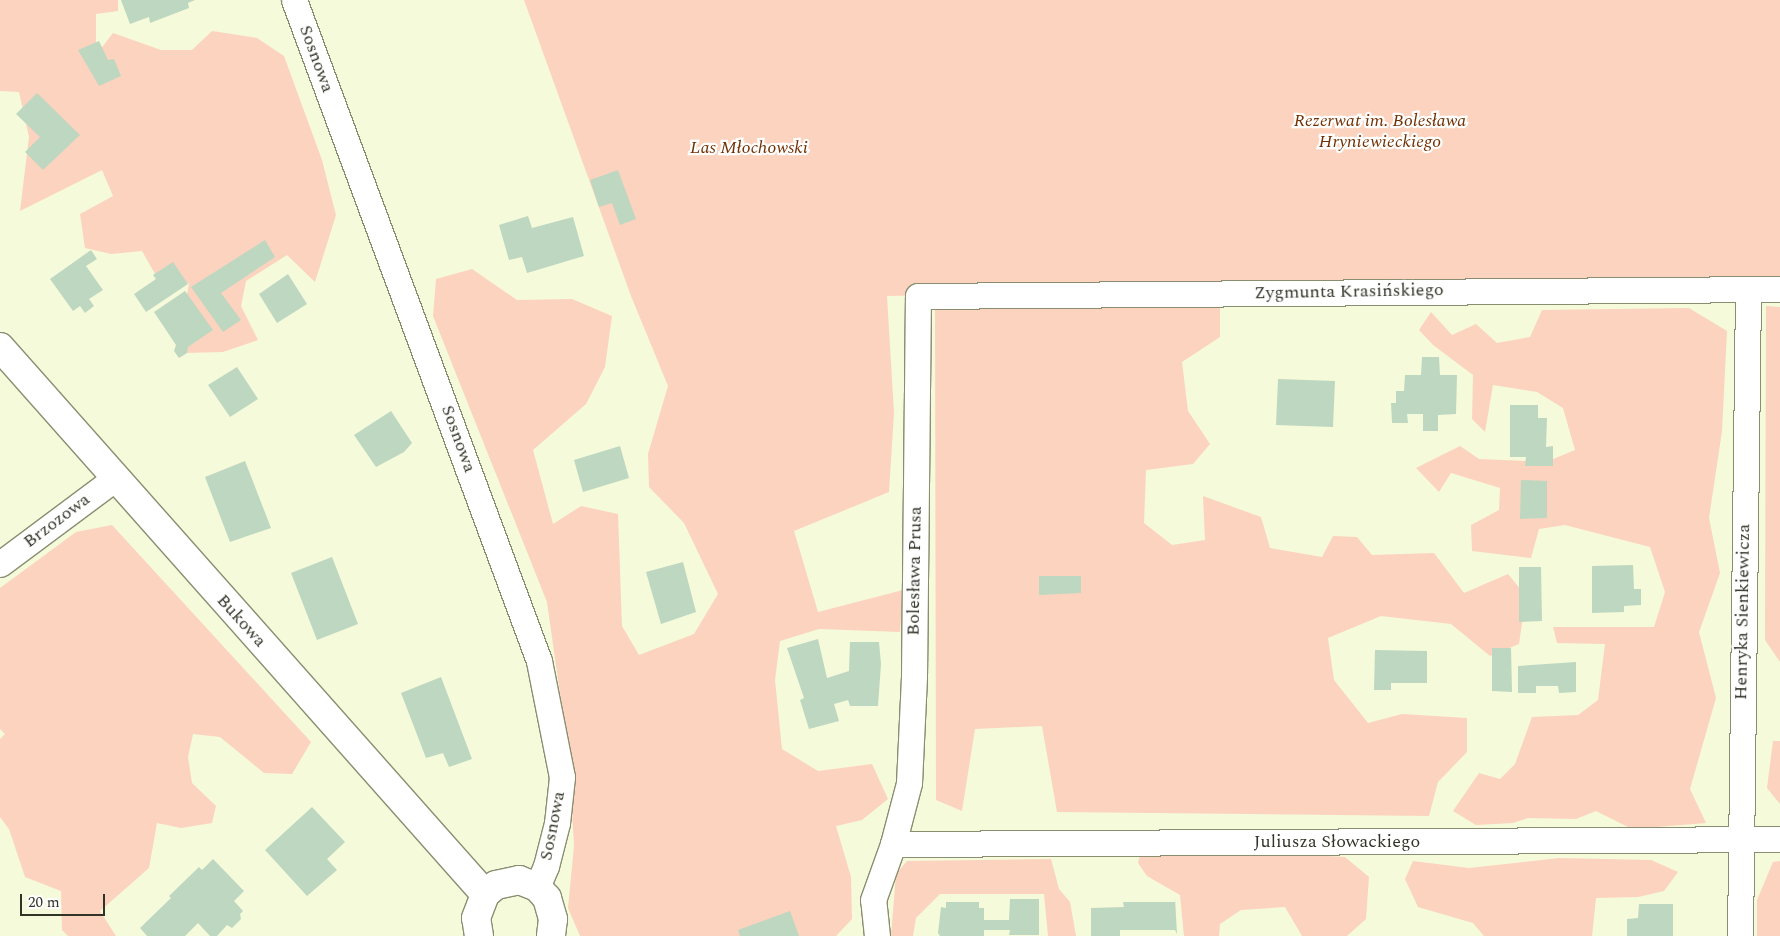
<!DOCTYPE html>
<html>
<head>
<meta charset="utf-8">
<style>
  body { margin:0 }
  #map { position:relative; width:1780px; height:936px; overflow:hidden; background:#f5fada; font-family:Spectral,serif }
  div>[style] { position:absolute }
  .green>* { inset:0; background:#fcd3be }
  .building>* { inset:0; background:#bed7c0 }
  .roads { filter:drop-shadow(1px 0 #8a8e71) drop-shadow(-1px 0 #8a8e71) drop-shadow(0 1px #8a8e71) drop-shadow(0 -1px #8a8e71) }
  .minor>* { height:25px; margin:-12.5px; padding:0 12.5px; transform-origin:12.5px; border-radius:12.5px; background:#fff }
  .tertiary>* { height:28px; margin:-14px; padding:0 14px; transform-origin:14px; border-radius:14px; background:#fff }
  span { translate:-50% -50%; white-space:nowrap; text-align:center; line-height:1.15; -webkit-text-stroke:4.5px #fff; paint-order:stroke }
  .street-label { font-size:18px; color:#323327 }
  .park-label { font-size:18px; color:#713103; font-style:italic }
  .scale { position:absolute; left:20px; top:894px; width:85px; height:22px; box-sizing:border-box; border:2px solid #323327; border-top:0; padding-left:6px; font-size:15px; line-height:18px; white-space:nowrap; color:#323327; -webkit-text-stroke:4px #fff; paint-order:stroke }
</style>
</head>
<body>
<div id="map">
  <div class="green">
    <i style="clip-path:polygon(0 0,118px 0,118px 11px,96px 14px,96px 55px,113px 33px,161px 50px,192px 50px,212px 31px,257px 38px,284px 56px,322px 160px,336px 215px,315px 282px,287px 255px,246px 281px,241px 306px,258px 340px,223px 352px,185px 353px,184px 310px,189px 283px,159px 281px,142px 251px,111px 254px,85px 248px,80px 214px,113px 196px,102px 170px,20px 211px,29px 137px,19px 92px,0 91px)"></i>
    <i style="clip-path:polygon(524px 0,1780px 0,1780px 289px,1220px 290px,1220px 337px,1182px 362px,1188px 411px,1210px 444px,1193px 464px,1146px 470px,1144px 523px,1172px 545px,1205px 540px,1203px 496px,1261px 517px,1270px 548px,1322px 557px,1333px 536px,1357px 537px,1372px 555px,1434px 553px,1464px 593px,1508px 574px,1526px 596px,1519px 644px,1490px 656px,1451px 624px,1381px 616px,1328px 638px,1334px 680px,1368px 723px,1402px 714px,1467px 718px,1467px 752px,1438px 782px,1429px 816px,1057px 812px,1042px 726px,975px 729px,962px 811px,936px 800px,935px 300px,1176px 291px,887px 296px,894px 413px,889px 492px,794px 531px,818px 612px,903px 590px,900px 632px,819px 629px,780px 641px,775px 680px,782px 749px,818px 771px,872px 764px,888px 799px,862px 820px,836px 826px,851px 877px,852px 919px,836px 936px,580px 936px,568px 908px,574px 846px,569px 757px,547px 602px,433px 316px,436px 279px,472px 269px,517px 300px,572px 299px,612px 316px,605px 367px,586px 404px,533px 450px,553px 524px,581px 506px,618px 514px,622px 626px,639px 655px,694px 634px,718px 594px,684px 523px,649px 487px,648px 454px,668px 386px,631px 296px)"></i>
    <i style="clip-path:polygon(1766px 306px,1780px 307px,1780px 662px,1765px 640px)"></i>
    <i style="clip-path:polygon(1689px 308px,1727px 331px,1722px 431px,1709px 518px,1720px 573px,1699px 632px,1716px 698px,1690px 789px,1706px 823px,1632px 829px,1596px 811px,1576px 819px,1528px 818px,1513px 823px,1476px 825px,1453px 811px,1479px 773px,1500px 779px,1515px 764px,1532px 717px,1578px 715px,1598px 700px,1605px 644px,1557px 643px,1553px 627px,1654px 627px,1665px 592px,1650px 547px,1565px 525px,1539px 529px,1531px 558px,1472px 551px,1471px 525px,1499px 510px,1500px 488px,1451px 473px,1439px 492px,1416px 468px,1460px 446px,1479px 459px,1546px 462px,1575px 450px,1563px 408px,1537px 392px,1493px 385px,1485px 432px,1472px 419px,1473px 375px,1433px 345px,1419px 330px,1431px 312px,1452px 335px,1476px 324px,1497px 343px,1530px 337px,1542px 310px)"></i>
    <i style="clip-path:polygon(112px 525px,311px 742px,292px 774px,264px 773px,220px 737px,193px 734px,188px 757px,192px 783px,216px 806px,212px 823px,181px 828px,157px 823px,149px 868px,100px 911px,116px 936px,68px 936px,62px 930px,61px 891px,25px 877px,9px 829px,0 817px,0 739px,5px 734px,0 729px,0 588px,76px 532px)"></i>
    <i style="clip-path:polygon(1773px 741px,1780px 741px,1780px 804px,1767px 788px)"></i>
    <i style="clip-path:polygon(1142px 846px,1345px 857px,1369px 877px,1366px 919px,1347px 936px,1302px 936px,1285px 907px,1241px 910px,1220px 924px,1219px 936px,1184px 936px,1180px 895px,1147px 876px,1138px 863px)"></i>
    <i style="clip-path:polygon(1559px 858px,1651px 860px,1678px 872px,1664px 891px,1638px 897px,1596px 898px,1592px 936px,1484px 936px,1473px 923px,1418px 907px,1405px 879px,1413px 861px,1469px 868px)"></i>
    <i style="clip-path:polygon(1051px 859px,1059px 889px,1070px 902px,1076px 936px,1048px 936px,1044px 894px,940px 894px,916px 918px,913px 936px,891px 936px,896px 874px,907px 861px)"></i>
    <i style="clip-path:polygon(1780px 861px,1780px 936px,1757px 936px,1757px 900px,1773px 862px)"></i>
  </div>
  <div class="building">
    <i style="clip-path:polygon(121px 0,195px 0,188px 3px,189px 8px,150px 23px,149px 17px,130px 24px)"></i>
    <i style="clip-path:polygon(99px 41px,108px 60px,114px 59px,121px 76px,99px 86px,78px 50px)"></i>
    <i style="clip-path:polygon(37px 93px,80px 135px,43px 170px,25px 152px,40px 137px,16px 114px)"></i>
    <i style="clip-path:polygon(618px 170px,636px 219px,620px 225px,612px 203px,599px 207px,590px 180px)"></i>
    <i style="clip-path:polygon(528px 216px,532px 228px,573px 217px,584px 256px,527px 273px,522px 257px,509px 260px,499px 225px)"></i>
    <i style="clip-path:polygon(265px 240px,275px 257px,221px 293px,241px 320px,223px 332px,191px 287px)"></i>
    <i style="clip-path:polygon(91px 250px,97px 259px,86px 266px,103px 290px,89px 299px,94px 306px,85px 313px,80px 306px,73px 311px,50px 279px)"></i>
    <i style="clip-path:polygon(173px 262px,188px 284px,146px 312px,134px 294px,156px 279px,153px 275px)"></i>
    <i style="clip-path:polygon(288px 274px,307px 304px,277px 323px,259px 294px)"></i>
    <i style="clip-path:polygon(185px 291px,213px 330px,188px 347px,187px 353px,179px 358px,174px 351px,176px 345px,154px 312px)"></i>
    <i style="clip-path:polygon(1422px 357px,1439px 357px,1440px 375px,1457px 375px,1456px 414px,1438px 415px,1438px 431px,1423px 431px,1423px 414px,1407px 414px,1408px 423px,1392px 423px,1391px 403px,1396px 403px,1396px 391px,1404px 391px,1405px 375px,1421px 375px)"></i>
    <i style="clip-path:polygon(237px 367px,258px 399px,230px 417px,208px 385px)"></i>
    <i style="clip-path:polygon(1278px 379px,1335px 381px,1333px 427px,1276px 425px)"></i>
    <i style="clip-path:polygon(1510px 405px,1538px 405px,1538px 418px,1547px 418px,1546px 447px,1553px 446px,1553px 466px,1525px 466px,1526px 457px,1510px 457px)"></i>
    <i style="clip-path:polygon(391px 411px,412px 443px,404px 452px,376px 467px,354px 435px)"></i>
    <i style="clip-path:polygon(620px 446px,629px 478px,583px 492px,574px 460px)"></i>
    <i style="clip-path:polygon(245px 461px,271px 528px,230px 542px,205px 477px)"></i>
    <i style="clip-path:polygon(1521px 480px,1547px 481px,1547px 518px,1520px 519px)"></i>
    <i style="clip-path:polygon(332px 557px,358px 624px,317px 640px,291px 573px)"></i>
    <i style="clip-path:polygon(683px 562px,696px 612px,661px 624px,646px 572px)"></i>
    <i style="clip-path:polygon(1633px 565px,1634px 589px,1641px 589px,1641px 605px,1624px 606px,1624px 612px,1592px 613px,1592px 566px)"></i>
    <i style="clip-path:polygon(1519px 567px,1541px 567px,1542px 621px,1519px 622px)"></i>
    <i style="clip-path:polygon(1039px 576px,1081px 576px,1081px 593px,1039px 595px)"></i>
    <i style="clip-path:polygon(818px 639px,827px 678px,849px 671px,850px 642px,879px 642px,881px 664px,878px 706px,850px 706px,848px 700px,834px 704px,839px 721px,809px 729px,800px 700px,804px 698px,787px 648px)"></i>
    <i style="clip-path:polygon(1492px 648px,1511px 648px,1512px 692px,1492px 691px)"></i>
    <i style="clip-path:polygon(1375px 650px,1427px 651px,1427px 683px,1391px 683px,1391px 690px,1374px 690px)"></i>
    <i style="clip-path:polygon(1576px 662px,1576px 692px,1559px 693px,1558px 686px,1536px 686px,1536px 693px,1518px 693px,1518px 666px)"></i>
    <i style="clip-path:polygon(441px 677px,472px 759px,449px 767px,443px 753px,426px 758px,401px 693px)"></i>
    <i style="clip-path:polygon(312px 807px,345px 842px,327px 859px,337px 870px,307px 896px,265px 850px)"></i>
    <i style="clip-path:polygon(213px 859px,244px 891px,234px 901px,243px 911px,240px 914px,241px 919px,232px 928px,227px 925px,217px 936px,210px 936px,198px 923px,185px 936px,147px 936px,140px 928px,171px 898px,169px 896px,199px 867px,202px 870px)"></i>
    <i style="clip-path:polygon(1175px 898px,1177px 934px,1175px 930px,1120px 930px,1120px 936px,1091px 936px,1091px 908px,1124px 907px,1123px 902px,1175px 902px)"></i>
    <i style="clip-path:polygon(1010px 899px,1039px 899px,1039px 935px,1009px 935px,1010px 930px,984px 930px,984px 936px,940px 936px,938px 933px,941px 907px,946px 908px,946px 902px,979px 902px,979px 908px,984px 908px,984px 920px,1009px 920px)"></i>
    <i style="clip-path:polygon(1639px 904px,1673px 904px,1673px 936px,1627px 936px,1627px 919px,1638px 918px)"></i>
    <i style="clip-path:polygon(790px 911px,799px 936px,740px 936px,738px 930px)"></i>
  </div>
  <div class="roads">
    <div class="minor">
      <i style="left:294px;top:0;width:705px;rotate:69.66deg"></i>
      <i style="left:539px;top:661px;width:118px;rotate:78.8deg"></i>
      <i style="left:562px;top:777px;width:46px;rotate:96.2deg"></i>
      <i style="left:557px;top:823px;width:44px;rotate:104.3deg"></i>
      <i style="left:546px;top:866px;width:23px;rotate:113deg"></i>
      <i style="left:0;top:564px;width:142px;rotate:-36.7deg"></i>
      <i style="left:893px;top:844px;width:887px;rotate:-0.32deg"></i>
      <i style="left:877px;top:936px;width:36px;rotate:-96deg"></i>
      <i style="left:873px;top:900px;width:59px;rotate:-70.3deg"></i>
      <i style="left:893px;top:844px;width:63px;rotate:-75.3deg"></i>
      <i style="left:909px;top:783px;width:107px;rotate:-87.3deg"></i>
      <i style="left:914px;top:676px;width:380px;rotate:-89.4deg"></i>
      <i style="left:918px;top:296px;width:862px;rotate:-0.47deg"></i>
      <i style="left:1740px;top:936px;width:647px;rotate:-89.29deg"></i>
    </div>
    <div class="tertiary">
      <i style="left:0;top:347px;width:731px;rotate:48.44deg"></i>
      <i style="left:479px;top:936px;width:18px;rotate:-99deg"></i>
      <i style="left:476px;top:918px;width:26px;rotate:-69deg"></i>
      <i style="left:485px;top:894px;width:14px;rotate:-39deg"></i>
      <i style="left:496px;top:885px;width:24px;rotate:-12deg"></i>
      <i style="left:519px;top:880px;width:19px;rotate:21deg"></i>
      <i style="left:537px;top:887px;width:15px;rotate:48deg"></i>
      <i style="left:547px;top:898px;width:22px;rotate:74deg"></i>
      <i style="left:553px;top:919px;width:17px;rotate:97deg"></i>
    </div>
  </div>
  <div class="street-label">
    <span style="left:316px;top:59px;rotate:70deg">Sosnowa</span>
    <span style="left:1349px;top:292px;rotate:-1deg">Zygmunta Krasińskiego</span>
    <span style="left:458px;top:439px;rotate:70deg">Sosnowa</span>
    <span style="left:57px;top:521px;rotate:-37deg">Brzozowa</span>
    <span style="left:915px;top:571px;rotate:-89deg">Bolesława Prusa</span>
    <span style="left:1743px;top:612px;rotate:-89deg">Henryka Sienkiewicza</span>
    <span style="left:241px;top:621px;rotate:48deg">Bukowa</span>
    <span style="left:553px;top:826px;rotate:-79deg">Sosnowa</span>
    <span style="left:1337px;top:842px">Juliusza Słowackiego</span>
  </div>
  <div class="park-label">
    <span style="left:1380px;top:132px">Rezerwat im. Bolesława<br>Hryniewieckiego</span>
    <span style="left:749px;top:148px">Las Młochowski</span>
  </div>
  <div class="scale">20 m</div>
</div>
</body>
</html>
